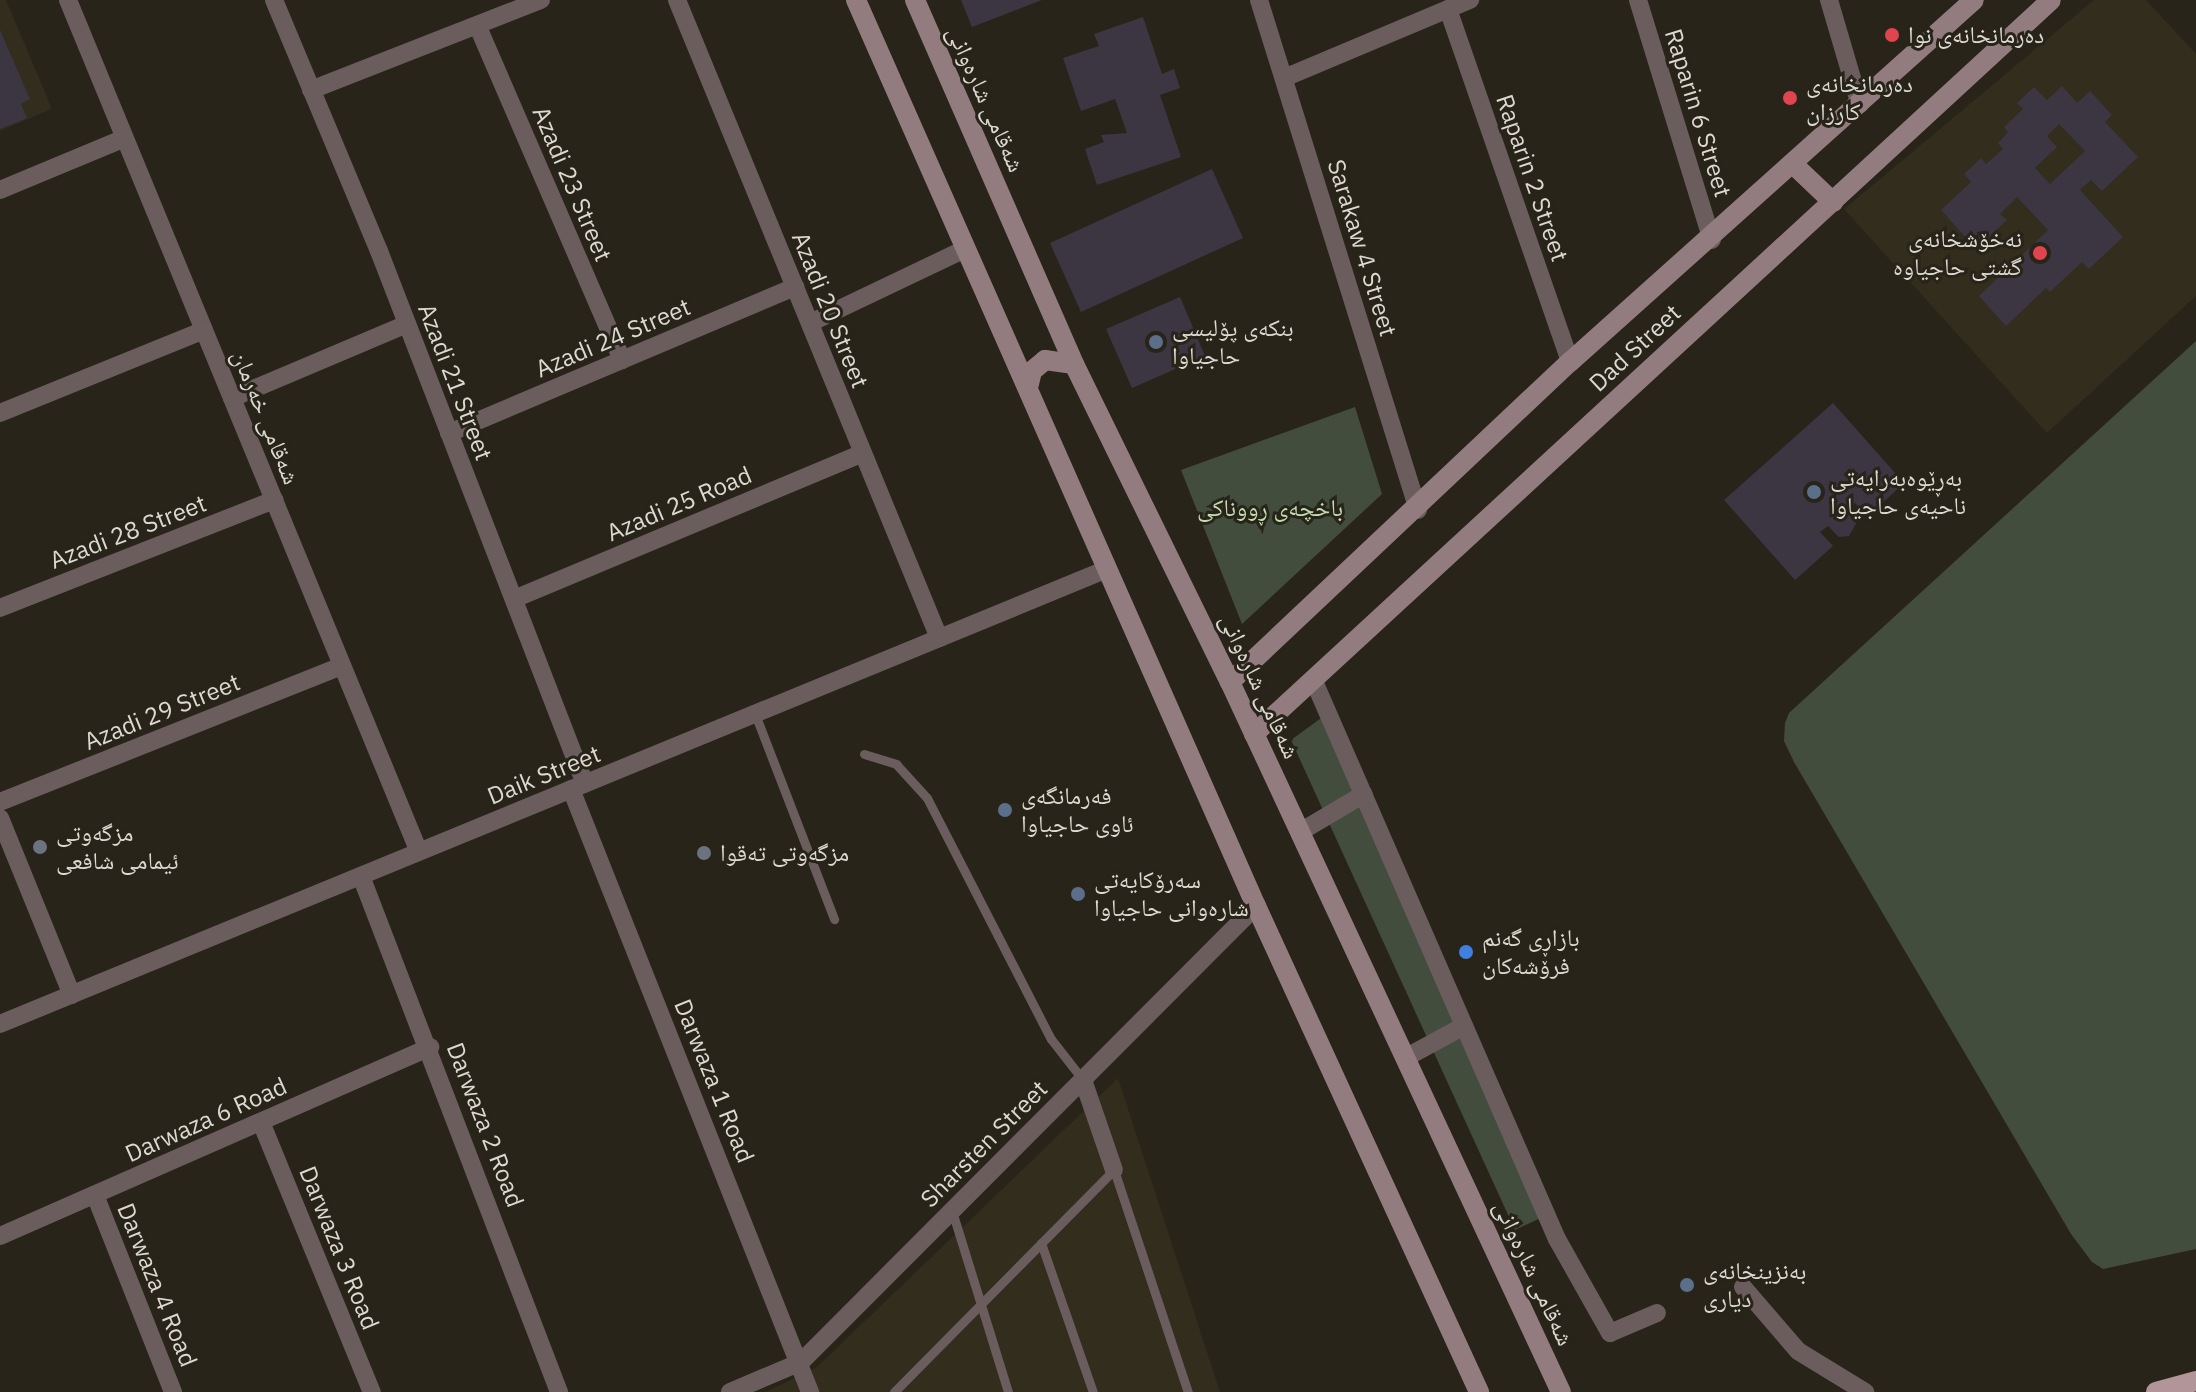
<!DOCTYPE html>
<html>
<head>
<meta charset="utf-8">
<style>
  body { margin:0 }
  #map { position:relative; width:2196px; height:1392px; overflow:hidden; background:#282419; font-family:"IBM Plex Sans","Noto Naskh Arabic",sans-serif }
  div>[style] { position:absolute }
  .built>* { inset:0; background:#322d1c }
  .green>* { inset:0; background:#434d3e }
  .building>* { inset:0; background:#3b3641 }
  .lane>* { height:9px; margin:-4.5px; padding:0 4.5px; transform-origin:4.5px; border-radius:4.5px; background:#6b5d5e }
  .street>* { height:18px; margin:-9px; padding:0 9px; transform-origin:9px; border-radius:9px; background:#6b5d5e }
  .secondary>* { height:20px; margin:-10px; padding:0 10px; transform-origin:10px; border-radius:10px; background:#937c7f }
  .primary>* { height:20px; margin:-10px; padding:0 10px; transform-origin:10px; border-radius:10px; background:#b29598 }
  .dots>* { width:22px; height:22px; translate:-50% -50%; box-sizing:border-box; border:4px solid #282419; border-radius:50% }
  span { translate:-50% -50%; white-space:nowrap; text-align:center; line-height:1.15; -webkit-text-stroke:6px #282419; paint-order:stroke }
  .poi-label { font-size:24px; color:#dbd9d1 }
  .left { translate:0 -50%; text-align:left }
  .right { translate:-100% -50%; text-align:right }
  .street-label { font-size:24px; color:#dbd9d1 }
  .park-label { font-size:24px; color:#bfddaf }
</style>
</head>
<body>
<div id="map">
  <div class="built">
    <i style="clip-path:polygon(0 0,6px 0,52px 109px,0 131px)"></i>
    <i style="clip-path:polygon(2094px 0,2146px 0,2196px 54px,2196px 296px,2047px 433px,1844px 209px)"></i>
    <i style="clip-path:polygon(1118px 1078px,1220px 1392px,766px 1392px,817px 1367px)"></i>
  </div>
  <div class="green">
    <i style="clip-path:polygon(2196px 341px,2196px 1249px,2103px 1269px,2092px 1262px,2071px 1234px,1794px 762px,1784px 741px,1785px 723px,1789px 713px)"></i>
    <i style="clip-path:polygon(1355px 407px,1382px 494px,1242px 624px,1181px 470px)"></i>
    <i style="clip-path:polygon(1324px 716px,1549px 1214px,1515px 1230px,1291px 740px)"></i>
  </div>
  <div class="building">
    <i style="clip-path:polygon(961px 0,1042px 0,972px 27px)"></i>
    <i style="clip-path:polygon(1143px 17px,1162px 74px,1174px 69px,1180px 88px,1160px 95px,1181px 157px,1097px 185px,1085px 149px,1104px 142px,1101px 135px,1127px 133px,1115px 99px,1081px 111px,1063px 58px,1099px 46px,1094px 34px)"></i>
    <i style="clip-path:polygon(0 30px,30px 99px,21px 104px,27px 118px,0 129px)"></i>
    <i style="clip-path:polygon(evenodd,2062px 86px,2077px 103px,2090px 91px,2112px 115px,2105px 122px,2138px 157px,2102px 191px,2091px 180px,2080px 190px,2123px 237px,2089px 269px,2082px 262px,2050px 292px,2046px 288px,2006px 326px,1979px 296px,2048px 230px,2017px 197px,2000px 214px,2007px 220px,1976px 249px,1941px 210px,1971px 182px,1964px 174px,1981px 158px,1986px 164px,2003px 149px,1998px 143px,2008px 132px,2004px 127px,2023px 109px,2017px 103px,2034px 87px,2047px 100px,2062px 86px,2059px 124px,2085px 151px,2050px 184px,2035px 168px,2057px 147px,2047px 136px,2059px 124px)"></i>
    <i style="clip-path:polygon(1212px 169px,1243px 238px,1081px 312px,1050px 243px)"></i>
    <i style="clip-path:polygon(1180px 297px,1205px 356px,1132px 388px,1106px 329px)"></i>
    <i style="clip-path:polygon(1833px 403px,1904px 483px,1867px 517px,1855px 503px,1848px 509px,1857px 522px,1849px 536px,1839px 537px,1828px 526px,1820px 532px,1833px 546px,1795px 580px,1724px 500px)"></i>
  </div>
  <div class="lane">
    <i style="left:755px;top:714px;width:220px;rotate:68.9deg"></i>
    <i style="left:864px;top:754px;width:34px;rotate:17deg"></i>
    <i style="left:896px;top:764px;width:46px;rotate:47.6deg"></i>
    <i style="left:927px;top:798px;width:271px;rotate:62.8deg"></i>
    <i style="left:1051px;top:1039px;width:52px;rotate:52deg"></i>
    <i style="left:952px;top:1211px;width:189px;rotate:72.8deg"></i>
    <i style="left:1041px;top:1243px;width:158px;rotate:70.8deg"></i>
    <i style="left:894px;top:1392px;width:313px;rotate:-45.3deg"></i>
    <i style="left:1114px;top:1170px;width:234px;rotate:71.6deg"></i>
  </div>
  <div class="street">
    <i style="left:68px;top:0;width:921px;rotate:67.61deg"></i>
    <i style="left:274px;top:0;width:272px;rotate:67.3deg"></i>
    <i style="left:379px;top:251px;width:571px;rotate:68.87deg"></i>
    <i style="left:677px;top:0;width:690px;rotate:67.67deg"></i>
    <i style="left:1259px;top:0;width:534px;rotate:72.68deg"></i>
    <i style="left:1638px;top:0;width:251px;rotate:72.9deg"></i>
    <i style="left:1829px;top:0;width:109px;rotate:73.6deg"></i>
    <i style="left:1448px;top:9px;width:373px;rotate:70.9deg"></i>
    <i style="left:478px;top:27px;width:363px;rotate:66.6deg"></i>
    <i style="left:1284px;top:78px;width:202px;rotate:-22.8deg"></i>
    <i style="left:311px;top:90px;width:247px;rotate:-21.4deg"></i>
    <i style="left:0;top:190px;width:135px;rotate:-22.6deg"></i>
    <i style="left:810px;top:323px;width:172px;rotate:-25.5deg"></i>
    <i style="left:232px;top:398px;width:190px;rotate:-22.9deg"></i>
    <i style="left:0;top:413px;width:220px;rotate:-22.1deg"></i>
    <i style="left:449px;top:433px;width:376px;rotate:-22.9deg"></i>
    <i style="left:514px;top:599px;width:378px;rotate:-22.7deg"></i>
    <i style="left:0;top:608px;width:295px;rotate:-21.5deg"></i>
    <i style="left:1313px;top:679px;width:611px;rotate:66.46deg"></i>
    <i style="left:1557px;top:1239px;width:108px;rotate:60.6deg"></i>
    <i style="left:1610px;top:1333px;width:51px;rotate:-23.1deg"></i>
    <i style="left:571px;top:789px;width:649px;rotate:68.38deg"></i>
    <i style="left:0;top:802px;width:368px;rotate:-21.7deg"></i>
    <i style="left:0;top:818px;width:191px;rotate:67.9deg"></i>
    <i style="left:1300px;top:832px;width:74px;rotate:-30.7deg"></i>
    <i style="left:361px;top:876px;width:553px;rotate:69.01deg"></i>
    <i style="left:0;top:1024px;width:1197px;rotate:-22.34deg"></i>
    <i style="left:1405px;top:1058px;width:67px;rotate:-28.5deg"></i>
    <i style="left:1083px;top:1080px;width:95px;rotate:71deg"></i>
    <i style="left:261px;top:1122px;width:292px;rotate:67.7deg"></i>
    <i style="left:95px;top:1195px;width:212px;rotate:68.4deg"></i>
    <i style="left:0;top:1236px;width:470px;rotate:-23.7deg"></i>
    <i style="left:1743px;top:1287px;width:84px;rotate:49.3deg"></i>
    <i style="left:1798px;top:1351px;width:79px;rotate:31.5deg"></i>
    <i style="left:730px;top:1392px;width:77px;rotate:-22.9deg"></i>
    <i style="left:801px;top:1362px;width:644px;rotate:-45.06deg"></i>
  </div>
  <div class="secondary">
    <i style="left:856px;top:0;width:990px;rotate:66.18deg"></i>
    <i style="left:1256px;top:906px;width:535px;rotate:65.35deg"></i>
    <i style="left:915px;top:0;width:397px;rotate:66.4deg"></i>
    <i style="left:1074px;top:364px;width:354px;rotate:63.9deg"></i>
    <i style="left:1230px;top:682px;width:783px;rotate:65.01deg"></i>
    <i style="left:1794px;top:165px;width:54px;rotate:43.5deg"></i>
    <i style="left:1029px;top:384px;width:13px;rotate:-77deg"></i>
    <i style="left:1032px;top:371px;width:17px;rotate:-40deg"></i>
    <i style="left:1045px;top:360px;width:29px;rotate:8deg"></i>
    <i style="left:1230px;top:682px;width:467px;rotate:-43.3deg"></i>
    <i style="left:1570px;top:362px;width:542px;rotate:-41.86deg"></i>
    <i style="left:1254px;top:734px;width:1083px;rotate:-42.64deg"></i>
  </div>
  <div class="primary">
    <i style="left:2156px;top:1392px;width:41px;rotate:-15.4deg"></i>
  </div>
  <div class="dots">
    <i style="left:1892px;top:35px;background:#e0444e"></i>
    <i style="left:1790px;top:98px;background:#e0444e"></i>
    <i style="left:2040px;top:253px;background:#e0444e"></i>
    <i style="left:1156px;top:342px;background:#5c6f8a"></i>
    <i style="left:1814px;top:492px;background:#5c6f8a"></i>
    <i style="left:1005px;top:810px;background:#5c6f8a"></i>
    <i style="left:40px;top:847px;background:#6b7280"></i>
    <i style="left:704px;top:853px;background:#6b7280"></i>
    <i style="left:1078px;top:894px;background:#5c6f8a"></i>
    <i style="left:1466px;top:952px;background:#3f7fe0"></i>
    <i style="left:1687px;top:1285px;background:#5c6f8a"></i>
  </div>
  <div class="poi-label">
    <span class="left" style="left:1908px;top:35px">دەرمانخانەی نوا</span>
    <span class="left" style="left:1806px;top:98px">دەرمانخانەی<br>کارزان</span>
    <span class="right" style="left:2022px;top:253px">نەخۆشخانەی<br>گشتی حاجیاوە</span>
    <span class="left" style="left:1172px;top:342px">بنکەی پۆلیسی<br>حاجیاوا</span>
    <span class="left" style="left:1830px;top:492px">بەڕێوەبەرایەتی<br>ناحیەی حاجیاوا</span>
    <span class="left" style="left:1021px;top:810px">فەرمانگەی<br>ئاوی حاجیاوا</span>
    <span class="left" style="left:56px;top:847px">مزگەوتی<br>ئیمامی شافعی</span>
    <span class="left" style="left:720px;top:853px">مزگەوتی تەقوا</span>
    <span class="left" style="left:1094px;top:894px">سەرۆکایەتی<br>شارەوانی حاجیاوا</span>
    <span class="left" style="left:1482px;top:952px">بازاڕی گەنم<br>فرۆشەکان</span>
    <span class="left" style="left:1703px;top:1285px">بەنزینخانەی<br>دیاری</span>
  </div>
  <div class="street-label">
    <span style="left:986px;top:99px;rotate:66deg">شەقامی شارەوانی</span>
    <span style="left:1698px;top:113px;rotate:73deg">Raparin 6 Street</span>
    <span style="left:1532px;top:178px;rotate:71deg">Raparin 2 Street</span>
    <span style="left:572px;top:184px;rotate:67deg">Azadi 23 Street</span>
    <span style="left:1362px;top:248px;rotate:73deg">Sarakaw 4 Street</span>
    <span style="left:830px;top:310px;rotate:68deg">Azadi 20 Street</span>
    <span style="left:613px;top:338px;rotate:-23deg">Azadi 24 Street</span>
    <span style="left:1635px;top:348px;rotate:-43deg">Dad Street</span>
    <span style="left:455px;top:382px;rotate:69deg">Azadi 21 Street</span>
    <span style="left:266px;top:417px;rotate:68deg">شەقامی خەرمان</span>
    <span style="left:679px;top:504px;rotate:-23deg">Azadi 25 Road</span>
    <span style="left:128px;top:532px;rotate:-21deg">Azadi 28 Street</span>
    <span style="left:1260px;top:686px;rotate:65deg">شەقامی شارەوانی</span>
    <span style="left:162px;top:712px;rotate:-22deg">Azadi 29 Street</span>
    <span style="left:544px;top:775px;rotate:-22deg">Daik Street</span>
    <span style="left:714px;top:1081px;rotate:68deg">Darwaza 1 Road</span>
    <span style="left:206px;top:1120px;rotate:-24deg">Darwaza 6 Road</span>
    <span style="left:485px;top:1125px;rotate:69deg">Darwaza 2 Road</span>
    <span style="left:984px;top:1144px;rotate:-45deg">Sharsten Street</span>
    <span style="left:339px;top:1248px;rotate:68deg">Darwaza 3 Road</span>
    <span style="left:1534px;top:1273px;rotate:65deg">شەقامی شارەوانی</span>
    <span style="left:157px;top:1285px;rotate:68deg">Darwaza 4 Road</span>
  </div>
  <div class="park-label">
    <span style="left:1270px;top:508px">باخچەی ڕووناکی</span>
  </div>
</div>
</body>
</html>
